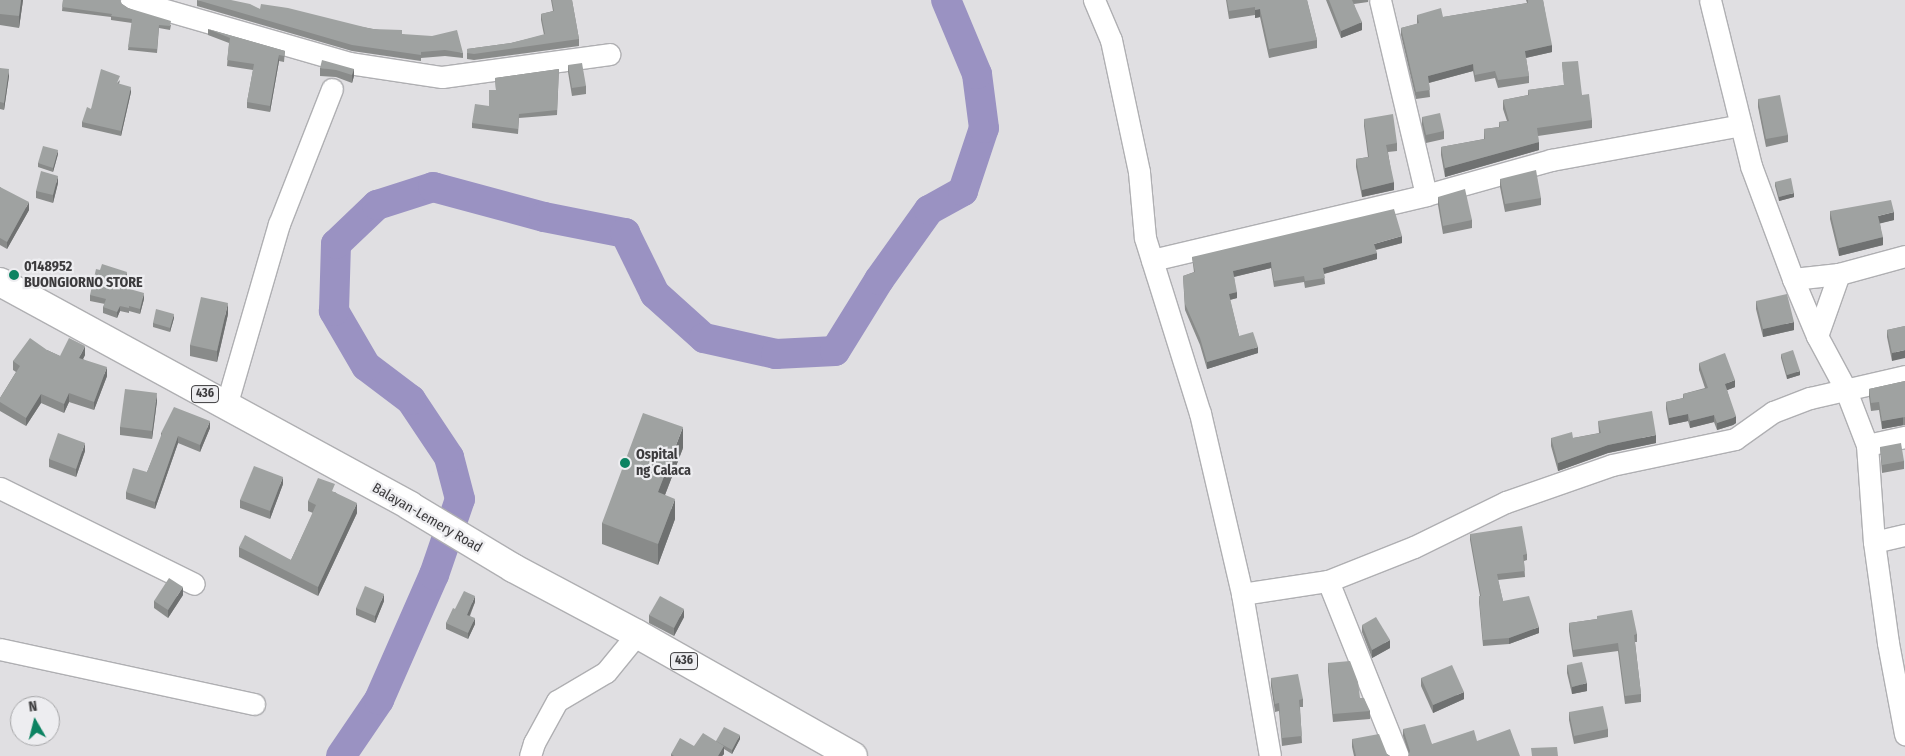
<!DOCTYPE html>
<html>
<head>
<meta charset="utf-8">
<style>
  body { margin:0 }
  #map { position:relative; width:1905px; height:756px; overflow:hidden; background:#e0dfe2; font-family:"Fira Sans Condensed",sans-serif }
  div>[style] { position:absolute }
  .river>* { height:30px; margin:-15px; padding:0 15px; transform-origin:15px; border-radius:15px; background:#9a92c2 }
  .roads { filter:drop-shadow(1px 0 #afafb2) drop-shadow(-1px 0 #afafb2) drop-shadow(0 1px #afafb2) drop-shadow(0 -1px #afafb2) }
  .minor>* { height:21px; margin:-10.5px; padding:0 10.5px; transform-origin:10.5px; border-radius:10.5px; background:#fff }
  .major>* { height:28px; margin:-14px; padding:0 14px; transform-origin:14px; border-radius:14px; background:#fff }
  .wall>* { inset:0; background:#898b8a }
  .shaded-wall>* { inset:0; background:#6f7171 }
  .building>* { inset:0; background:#9fa2a1 }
  .dots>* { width:14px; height:14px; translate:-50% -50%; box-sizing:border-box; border:2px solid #ededf0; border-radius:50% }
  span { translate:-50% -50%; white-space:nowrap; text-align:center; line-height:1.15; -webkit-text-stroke:4.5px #ededf0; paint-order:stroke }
  .shield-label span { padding:1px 4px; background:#ededf0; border:1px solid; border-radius:4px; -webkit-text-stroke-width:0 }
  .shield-label { font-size:12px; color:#3c3b3d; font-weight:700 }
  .poi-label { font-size:14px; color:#3c3b3d; font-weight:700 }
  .left { translate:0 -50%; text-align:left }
  .street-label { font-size:14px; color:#3c3b3d }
  .north { position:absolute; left:10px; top:696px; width:50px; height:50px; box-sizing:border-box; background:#ededf0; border:1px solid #a6a6a8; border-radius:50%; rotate:352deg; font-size:14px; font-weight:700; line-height:20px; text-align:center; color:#3c3b3d }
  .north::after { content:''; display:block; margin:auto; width:18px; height:22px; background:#0c8362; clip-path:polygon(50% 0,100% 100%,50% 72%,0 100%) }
</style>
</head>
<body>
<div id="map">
  <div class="river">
    <i style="left:341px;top:756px;width:68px;rotate:-55.8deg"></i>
    <i style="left:379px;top:700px;width:137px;rotate:-66.3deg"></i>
    <i style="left:434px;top:575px;width:80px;rotate:-71.1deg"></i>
    <i style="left:460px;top:499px;width:43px;rotate:-104.7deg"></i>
    <i style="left:449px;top:457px;width:69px;rotate:-123.7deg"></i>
    <i style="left:411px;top:400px;width:56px;rotate:-142.9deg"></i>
    <i style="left:366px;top:366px;width:64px;rotate:-120.2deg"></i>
    <i style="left:334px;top:311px;width:67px;rotate:-88.3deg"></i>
    <i style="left:336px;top:244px;width:57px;rotate:-43.6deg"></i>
    <i style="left:377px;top:205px;width:59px;rotate:-17.8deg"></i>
    <i style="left:433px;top:187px;width:115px;rotate:15.1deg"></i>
    <i style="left:544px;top:217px;width:83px;rotate:11.2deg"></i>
    <i style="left:625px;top:233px;width:68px;rotate:63.8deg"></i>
    <i style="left:655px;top:294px;width:66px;rotate:41.9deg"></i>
    <i style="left:704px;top:338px;width:74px;rotate:12.5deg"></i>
    <i style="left:776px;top:354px;width:59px;rotate:-2.9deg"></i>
    <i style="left:835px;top:351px;width:84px;rotate:-58.2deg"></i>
    <i style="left:879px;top:280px;width:86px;rotate:-54.5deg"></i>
    <i style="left:929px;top:210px;width:39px;rotate:-29deg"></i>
    <i style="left:963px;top:191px;width:66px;rotate:-71.6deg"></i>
    <i style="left:984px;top:128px;width:54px;rotate:-97.4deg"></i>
    <i style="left:977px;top:74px;width:80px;rotate:-112.7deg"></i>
  </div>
  <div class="roads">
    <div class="minor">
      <i style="left:131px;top:0;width:227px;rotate:16.1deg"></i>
      <i style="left:349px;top:63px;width:94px;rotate:8.6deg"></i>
      <i style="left:442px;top:77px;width:169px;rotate:-7.8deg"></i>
      <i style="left:1094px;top:0;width:43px;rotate:67deg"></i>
      <i style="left:1111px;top:40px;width:135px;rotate:78deg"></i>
      <i style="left:1139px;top:172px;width:66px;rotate:84.8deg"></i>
      <i style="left:1145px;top:238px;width:183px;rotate:72.6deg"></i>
      <i style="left:1200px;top:413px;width:186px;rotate:76.9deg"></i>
      <i style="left:1242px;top:594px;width:164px;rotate:80.2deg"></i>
      <i style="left:1380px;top:0;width:200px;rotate:76.7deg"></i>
      <i style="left:1710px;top:0;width:171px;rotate:76.1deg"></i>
      <i style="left:1751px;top:166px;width:121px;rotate:69.6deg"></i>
      <i style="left:1793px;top:279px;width:62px;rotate:67.2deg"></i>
      <i style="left:1817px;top:336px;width:59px;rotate:61.7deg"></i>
      <i style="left:1845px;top:388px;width:61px;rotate:68.9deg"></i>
      <i style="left:1867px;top:445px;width:97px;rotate:85.9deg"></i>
      <i style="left:1874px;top:542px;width:102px;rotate:82.1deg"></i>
      <i style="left:1888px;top:643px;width:93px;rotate:79.4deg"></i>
      <i style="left:1152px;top:260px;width:282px;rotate:-13.3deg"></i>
      <i style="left:1426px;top:195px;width:130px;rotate:-15.6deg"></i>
      <i style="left:1551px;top:160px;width:193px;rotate:-10.4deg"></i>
      <i style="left:1793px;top:279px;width:46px;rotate:-6.2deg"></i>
      <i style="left:1839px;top:274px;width:68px;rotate:-15.3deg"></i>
      <i style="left:1817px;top:336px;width:66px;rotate:-70.5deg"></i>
      <i style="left:226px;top:406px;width:190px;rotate:-73.8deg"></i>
      <i style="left:279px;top:224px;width:145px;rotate:-68.6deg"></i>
      <i style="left:1867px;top:445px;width:39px;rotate:-12deg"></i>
      <i style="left:0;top:488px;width:216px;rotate:26.3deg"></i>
      <i style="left:1874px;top:542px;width:32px;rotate:-13deg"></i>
      <i style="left:1328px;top:581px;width:188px;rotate:68.2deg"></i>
      <i style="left:1242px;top:594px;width:87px;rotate:-8.6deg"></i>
      <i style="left:1328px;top:581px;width:92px;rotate:-21.6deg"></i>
      <i style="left:1414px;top:547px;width:102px;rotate:-26.1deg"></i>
      <i style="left:1506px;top:502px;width:112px;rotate:-19.2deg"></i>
      <i style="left:1612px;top:465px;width:126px;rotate:-11.9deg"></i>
      <i style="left:1735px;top:439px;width:47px;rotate:-35.4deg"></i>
      <i style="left:1773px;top:412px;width:40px;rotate:-21deg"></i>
      <i style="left:1810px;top:398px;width:98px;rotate:-13deg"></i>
      <i style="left:0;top:649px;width:260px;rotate:12.2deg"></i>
      <i style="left:530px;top:756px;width:14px;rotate:-73deg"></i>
      <i style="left:534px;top:743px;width:48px;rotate:-61.3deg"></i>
      <i style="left:557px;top:701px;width:57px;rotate:-30.6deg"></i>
      <i style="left:606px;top:672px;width:49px;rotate:-50.8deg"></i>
    </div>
    <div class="major">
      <i style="left:0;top:282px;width:467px;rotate:28.6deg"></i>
      <i style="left:410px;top:506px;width:120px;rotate:31deg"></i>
      <i style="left:513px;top:568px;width:140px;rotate:28deg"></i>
      <i style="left:637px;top:634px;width:248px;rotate:29.5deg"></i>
    </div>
  </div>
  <div class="wall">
    <i style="clip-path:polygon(0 0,23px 0,19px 28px,0 25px)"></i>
    <i style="clip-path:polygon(63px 0,122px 4px,128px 8px,171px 25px,170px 30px,159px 28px,157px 53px,128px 50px,132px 23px,111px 20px,111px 17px,62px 11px)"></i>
    <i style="clip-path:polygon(197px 0,260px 9px,402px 34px,463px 53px,463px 58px,445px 56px,421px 58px,421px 61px,352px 51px,197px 6px)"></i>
    <i style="clip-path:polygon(551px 0,572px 0,579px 39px,579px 46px,474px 60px,467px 59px,467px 49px,511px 43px,544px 35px,541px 20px,541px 14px,553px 11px)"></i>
    <i style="clip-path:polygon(1226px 0,1307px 0,1317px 40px,1317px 48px,1269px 58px,1260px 17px,1255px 18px,1255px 15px,1229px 19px)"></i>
    <i style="clip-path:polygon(1326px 0,1368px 0,1368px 2px,1354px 4px,1362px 30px,1341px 38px)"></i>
    <i style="clip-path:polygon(1526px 0,1543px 0,1552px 52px,1526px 58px,1529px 76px,1529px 83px,1498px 88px,1495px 78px,1475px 82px,1473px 71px,1429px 83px,1430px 97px,1416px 99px,1401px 35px,1401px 28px,1417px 24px,1417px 15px,1443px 17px,1527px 3px)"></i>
    <i style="clip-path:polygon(208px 29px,285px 51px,284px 62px,279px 61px,270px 112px,247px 108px,247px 102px,253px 70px,227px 66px,229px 43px,208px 35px)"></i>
    <i style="clip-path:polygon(1562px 62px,1582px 95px,1592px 120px,1592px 128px,1538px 136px,1539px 150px,1445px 177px,1441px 155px,1441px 147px,1484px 139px,1484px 129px,1499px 127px,1499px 122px,1507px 121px,1503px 109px,1503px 100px,1528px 95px,1528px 90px,1564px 85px)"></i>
    <i style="clip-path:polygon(568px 65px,586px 86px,586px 94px,572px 96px,568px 72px)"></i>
    <i style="clip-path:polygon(0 68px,9px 76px,4px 110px,0 109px)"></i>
    <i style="clip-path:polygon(320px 68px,354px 69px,354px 76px,352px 83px,336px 77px,320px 76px)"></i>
    <i style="clip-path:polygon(559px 69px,557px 115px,519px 118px,518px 134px,472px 128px,472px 123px,489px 106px,496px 90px,495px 78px)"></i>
    <i style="clip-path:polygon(120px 80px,119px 84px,131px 92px,121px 136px,82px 127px,82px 122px,91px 109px)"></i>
    <i style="clip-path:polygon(1758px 99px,1788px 135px,1788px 142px,1766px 147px,1758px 107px)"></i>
    <i style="clip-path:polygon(1422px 117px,1444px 131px,1444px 139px,1426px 143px,1422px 125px)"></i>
    <i style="clip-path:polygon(1364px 119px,1397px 143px,1397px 151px,1388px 152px,1394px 190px,1362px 197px,1356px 167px,1356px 159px,1368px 157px,1364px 126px)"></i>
    <i style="clip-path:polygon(58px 154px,53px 172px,38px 167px,38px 163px)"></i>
    <i style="clip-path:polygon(1500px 179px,1541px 198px,1541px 205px,1505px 212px,1500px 187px)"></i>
    <i style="clip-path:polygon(1775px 182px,1794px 197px,1779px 201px,1775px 186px)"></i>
    <i style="clip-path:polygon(58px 183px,53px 203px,36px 198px,36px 191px)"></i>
    <i style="clip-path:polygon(0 187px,29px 210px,7px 249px,0 245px)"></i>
    <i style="clip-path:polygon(1438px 197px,1472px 220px,1472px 228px,1443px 234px,1438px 205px)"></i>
    <i style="clip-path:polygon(1830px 211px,1894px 220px,1880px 223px,1883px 245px,1839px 256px,1830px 219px)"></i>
    <i style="clip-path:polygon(1402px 243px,1376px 250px,1377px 259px,1324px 274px,1325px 284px,1305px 288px,1304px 282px,1274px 287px,1271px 268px,1234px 277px,1237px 298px,1230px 300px,1239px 336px,1258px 353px,1207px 369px,1200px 345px,1185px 310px,1183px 276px,1194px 272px,1192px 257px)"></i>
    <i style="clip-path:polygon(127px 278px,124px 285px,127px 289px,144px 299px,140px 314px,129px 311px,129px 313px,120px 311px,117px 318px,103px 313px,103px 307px,105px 304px,90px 301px,90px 295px)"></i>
    <i style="clip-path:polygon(1756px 301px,1794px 330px,1763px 337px,1756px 309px)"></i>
    <i style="clip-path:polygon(228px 314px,217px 362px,190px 356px,190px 345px)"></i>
    <i style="clip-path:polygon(174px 318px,170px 332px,153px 327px,153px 323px)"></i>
    <i style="clip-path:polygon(1905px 326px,1892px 361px,1887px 337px,1887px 330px)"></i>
    <i style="clip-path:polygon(47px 350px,60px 356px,85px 355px,83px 359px,107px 376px,94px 410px,69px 402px,64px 413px,41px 403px,26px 426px,0 411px,0 398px,16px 372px,13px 370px,13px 361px)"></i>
    <i style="clip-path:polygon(1781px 354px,1800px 375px,1787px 379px,1781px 358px)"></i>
    <i style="clip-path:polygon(1699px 363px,1735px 387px,1727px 390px,1736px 423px,1733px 425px,1717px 430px,1714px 422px,1690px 428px,1688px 421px,1669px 425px,1666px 409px,1666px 402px,1683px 398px,1683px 394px,1705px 388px,1699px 370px)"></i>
    <i style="clip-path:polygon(1905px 381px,1905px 425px,1882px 429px,1879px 410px,1871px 411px,1869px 397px,1869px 389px)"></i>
    <i style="clip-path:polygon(157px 401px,152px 439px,120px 435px,120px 427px)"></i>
    <i style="clip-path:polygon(1598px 421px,1656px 443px,1608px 453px,1558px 471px,1551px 446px,1551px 438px,1573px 438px,1599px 433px)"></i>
    <i style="clip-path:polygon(210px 428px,200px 452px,178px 443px,155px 509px,126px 499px,126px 492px,147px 472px,161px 438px,161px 433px)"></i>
    <i style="clip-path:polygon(1880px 447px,1904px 461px,1904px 469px,1882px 473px)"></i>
    <i style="clip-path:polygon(683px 448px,665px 495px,675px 519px,658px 565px,602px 544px,602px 523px)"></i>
    <i style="clip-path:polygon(85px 451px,76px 477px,49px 467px,49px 459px)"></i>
    <i style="clip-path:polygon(283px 484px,270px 519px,240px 508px,240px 500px)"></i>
    <i style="clip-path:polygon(335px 492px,357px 513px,318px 596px,239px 557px,239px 547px,291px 560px,313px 513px,308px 511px,308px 501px)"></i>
    <i style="clip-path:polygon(1470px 534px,1527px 554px,1527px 560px,1524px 561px,1525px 577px,1498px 580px,1503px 601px,1539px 633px,1509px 644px,1483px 646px,1479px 602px,1479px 596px,1480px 596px,1470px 540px)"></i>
    <i style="clip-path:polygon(183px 595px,168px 618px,154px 608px,154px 601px)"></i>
    <i style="clip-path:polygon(384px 601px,375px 623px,356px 615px,356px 608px)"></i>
    <i style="clip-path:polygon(475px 602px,470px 616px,475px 624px,468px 639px,446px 629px,446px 623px,455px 609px)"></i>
    <i style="clip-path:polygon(649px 615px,684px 617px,674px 636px,649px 623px)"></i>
    <i style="clip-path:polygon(1597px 616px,1637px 634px,1637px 642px,1635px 642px,1641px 694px,1641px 702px,1625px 704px,1618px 651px,1573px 657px,1569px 631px,1569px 623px,1597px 619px)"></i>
    <i style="clip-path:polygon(1362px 625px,1390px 648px,1372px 658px,1362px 632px)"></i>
    <i style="clip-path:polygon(1328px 663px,1360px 698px,1370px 711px,1370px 719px,1333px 722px,1328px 671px)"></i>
    <i style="clip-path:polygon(1567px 665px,1587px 691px,1572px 694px,1567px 673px)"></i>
    <i style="clip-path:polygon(1271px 678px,1303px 699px,1303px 707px,1300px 707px,1302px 743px,1282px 746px,1279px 711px,1275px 712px,1271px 686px)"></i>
    <i style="clip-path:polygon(1421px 678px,1464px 699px,1433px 713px,1421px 686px)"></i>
    <i style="clip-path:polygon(1569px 712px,1608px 729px,1608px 737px,1574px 744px,1569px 720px)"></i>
    <i style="clip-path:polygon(1403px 729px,1432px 744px,1477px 741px,1409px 754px,1403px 736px)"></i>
    <i style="clip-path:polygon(740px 739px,732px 754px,724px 749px,724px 754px,722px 756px,671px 756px,671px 754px,694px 746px,716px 742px,716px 741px)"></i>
    <i style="clip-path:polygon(1352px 739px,1387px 754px,1390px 756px,1354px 756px,1352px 747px)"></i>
  </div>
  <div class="shaded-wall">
    <i style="clip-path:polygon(21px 0,23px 0,19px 28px,19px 16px)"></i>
    <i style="clip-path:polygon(1260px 9px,1260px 17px,1255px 18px,1255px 10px)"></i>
    <i style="clip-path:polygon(1362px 22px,1362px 30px,1341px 38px,1341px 31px)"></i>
    <i style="clip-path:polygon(1552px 45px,1552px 52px,1525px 58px,1525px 51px)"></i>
    <i style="clip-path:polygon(279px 55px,279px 61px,270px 112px,270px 106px)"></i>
    <i style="clip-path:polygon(1473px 64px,1473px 71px,1428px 83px,1428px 76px)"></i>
    <i style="clip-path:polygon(9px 69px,9px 76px,4px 110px,4px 103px)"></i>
    <i style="clip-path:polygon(354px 69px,354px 76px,352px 83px,352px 75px)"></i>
    <i style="clip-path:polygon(131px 87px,131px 92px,121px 136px,121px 131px)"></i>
    <i style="clip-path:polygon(1539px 142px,1539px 150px,1445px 177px,1445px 168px)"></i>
    <i style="clip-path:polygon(58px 150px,58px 154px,53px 172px,53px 168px)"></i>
    <i style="clip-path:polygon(58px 176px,58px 183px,53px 203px,53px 195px)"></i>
    <i style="clip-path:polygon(1394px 182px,1394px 190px,1362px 197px,1362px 190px)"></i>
    <i style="clip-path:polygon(1794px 193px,1794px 197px,1779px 201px,1779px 197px)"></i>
    <i style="clip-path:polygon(29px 202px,29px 210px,7px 249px,7px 242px)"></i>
    <i style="clip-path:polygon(1894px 212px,1894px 220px,1878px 224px,1878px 216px)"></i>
    <i style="clip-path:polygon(1402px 236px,1402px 243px,1374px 250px,1374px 244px)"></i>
    <i style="clip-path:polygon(1883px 237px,1883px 245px,1839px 256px,1839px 248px)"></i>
    <i style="clip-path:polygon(1377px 253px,1377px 259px,1323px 274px,1323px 268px)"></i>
    <i style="clip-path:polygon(1271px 262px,1271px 268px,1233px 277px,1233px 271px)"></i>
    <i style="clip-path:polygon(127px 272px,127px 278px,122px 290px,122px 285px)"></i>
    <i style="clip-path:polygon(1237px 292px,1237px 298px,1229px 300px,1229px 294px)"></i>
    <i style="clip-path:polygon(144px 293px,144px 299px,140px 314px,140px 309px)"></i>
    <i style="clip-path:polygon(228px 303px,228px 314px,217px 362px,217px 351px)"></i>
    <i style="clip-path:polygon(120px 306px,120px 311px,117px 318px,117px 312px)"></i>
    <i style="clip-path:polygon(174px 314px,174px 318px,170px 332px,170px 328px)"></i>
    <i style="clip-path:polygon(1794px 322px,1794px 330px,1763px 337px,1763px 329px)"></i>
    <i style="clip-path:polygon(85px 346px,85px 355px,79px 367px,79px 358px)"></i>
    <i style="clip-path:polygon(1258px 347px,1258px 353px,1207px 369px,1207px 362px)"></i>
    <i style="clip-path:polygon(1905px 350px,1905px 358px,1892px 361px,1892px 353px)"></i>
    <i style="clip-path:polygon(107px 367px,107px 376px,94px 410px,94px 402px)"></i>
    <i style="clip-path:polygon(1800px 371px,1800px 375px,1787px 379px,1787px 375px)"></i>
    <i style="clip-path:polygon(1735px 380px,1735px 387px,1725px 391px,1725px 384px)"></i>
    <i style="clip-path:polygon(69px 393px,69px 402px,64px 413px,64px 404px)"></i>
    <i style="clip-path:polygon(157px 393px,157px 401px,152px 439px,152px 431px)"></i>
    <i style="clip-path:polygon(41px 394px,41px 403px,26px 426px,26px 418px)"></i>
    <i style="clip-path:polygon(1688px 414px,1688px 421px,1669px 425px,1669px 418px)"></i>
    <i style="clip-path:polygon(1714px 415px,1714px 422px,1690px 428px,1690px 421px)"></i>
    <i style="clip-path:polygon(1736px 416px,1736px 423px,1733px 425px,1717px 430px,1717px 423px)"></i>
    <i style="clip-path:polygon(1903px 417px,1903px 425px,1882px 429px,1882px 421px)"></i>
    <i style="clip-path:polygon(210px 421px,210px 428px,200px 452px,200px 445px)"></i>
    <i style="clip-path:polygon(683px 427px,683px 448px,658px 513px,658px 492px)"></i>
    <i style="clip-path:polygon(1656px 435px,1656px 443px,1608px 453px,1558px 471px,1558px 463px,1608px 445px)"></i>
    <i style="clip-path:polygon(178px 436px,178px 443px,155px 509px,155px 502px)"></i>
    <i style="clip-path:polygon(85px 443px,85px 451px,76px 477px,76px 469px)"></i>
    <i style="clip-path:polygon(283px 477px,283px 484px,270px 519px,270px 511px)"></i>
    <i style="clip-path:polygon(675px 499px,675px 519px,658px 565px,658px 544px)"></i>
    <i style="clip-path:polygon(357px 503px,357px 513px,318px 596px,318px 587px)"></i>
    <i style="clip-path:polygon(183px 587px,183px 595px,168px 618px,168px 610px)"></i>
    <i style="clip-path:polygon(384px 594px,384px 601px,375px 623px,375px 616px)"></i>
    <i style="clip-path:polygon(475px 596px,475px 602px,467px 621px,467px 615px)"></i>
    <i style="clip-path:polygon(684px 609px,684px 617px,674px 636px,674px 628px)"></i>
    <i style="clip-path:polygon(475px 618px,475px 624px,468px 639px,468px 633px)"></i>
    <i style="clip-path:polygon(1539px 627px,1539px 633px,1509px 644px,1509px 638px)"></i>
    <i style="clip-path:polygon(1390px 640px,1390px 648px,1372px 658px,1372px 650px)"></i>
    <i style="clip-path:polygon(1587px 683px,1587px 691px,1572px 694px,1572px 687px)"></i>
    <i style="clip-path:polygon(1464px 692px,1464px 699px,1433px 713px,1433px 705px)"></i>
    <i style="clip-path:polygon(740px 735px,740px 739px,732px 754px,732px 750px)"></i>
    <i style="clip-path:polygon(724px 746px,724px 754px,722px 756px,718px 756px)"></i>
  </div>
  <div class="building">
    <i style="clip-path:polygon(0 0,21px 0,19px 16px,0 14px)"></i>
    <i style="clip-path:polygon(63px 0,120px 0,122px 4px,128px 8px,171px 21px,170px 26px,159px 25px,157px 49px,128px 47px,132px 19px,111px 16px,112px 14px,62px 7px)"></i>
    <i style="clip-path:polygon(197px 0,231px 0,250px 4px,260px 9px,261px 4px,288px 8px,372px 29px,402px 30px,402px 34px,432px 36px,457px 30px,463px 53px,445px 50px,421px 52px,421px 55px,352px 45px)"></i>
    <i style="clip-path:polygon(552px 0,572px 0,579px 39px,474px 54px,467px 53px,467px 49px,511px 43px,545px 34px,541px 14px,554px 11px)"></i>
    <i style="clip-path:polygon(1227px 0,1307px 0,1317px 40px,1269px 49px,1260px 9px,1255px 10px,1255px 7px,1229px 11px)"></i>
    <i style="clip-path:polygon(1329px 0,1352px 0,1362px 22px,1341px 31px)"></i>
    <i style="clip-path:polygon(1528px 0,1543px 0,1552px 45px,1525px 51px,1529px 76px,1498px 80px,1495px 71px,1475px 75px,1473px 64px,1428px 76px,1430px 90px,1416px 92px,1401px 28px,1419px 23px,1417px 15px,1441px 8px,1443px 17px,1528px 3px)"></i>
    <i style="clip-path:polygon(208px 29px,285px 51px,284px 56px,279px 55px,270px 106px,247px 102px,254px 64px,227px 60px,230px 38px)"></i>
    <i style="clip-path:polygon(322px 60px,354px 69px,352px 75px,336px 70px,320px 68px)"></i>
    <i style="clip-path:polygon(1578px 61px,1582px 95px,1589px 94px,1592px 120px,1537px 128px,1539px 142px,1445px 168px,1441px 147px,1485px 139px,1484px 129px,1500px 127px,1499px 122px,1509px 121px,1503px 100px,1529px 95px,1528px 90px,1564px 85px,1562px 62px)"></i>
    <i style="clip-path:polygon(582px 63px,586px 86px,572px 88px,568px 65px)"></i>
    <i style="clip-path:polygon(0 68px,9px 69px,4px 103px,0 102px)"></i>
    <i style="clip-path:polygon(101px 69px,120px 76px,117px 83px,131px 87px,121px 131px,82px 122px,87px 107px,91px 109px)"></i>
    <i style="clip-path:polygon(559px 69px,557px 110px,519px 114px,518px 129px,472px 123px,475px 104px,489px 106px,489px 90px,496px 90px,495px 78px)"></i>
    <i style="clip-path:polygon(1780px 95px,1788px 135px,1766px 139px,1758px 99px)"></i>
    <i style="clip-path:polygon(1440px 113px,1444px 131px,1426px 135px,1422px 117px)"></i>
    <i style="clip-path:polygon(1393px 114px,1397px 143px,1386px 145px,1394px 182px,1362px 190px,1356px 159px,1369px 157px,1364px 119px)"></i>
    <i style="clip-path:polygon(43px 146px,58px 150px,53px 168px,38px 163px)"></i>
    <i style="clip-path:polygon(1536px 170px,1541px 198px,1505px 204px,1500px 179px)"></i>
    <i style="clip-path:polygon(41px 171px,58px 176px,53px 195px,36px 191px)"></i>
    <i style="clip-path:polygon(1791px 178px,1794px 193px,1779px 197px,1775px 182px)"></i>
    <i style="clip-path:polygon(0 187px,29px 202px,7px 242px,0 238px)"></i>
    <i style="clip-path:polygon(1465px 189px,1472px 220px,1443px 226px,1438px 197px)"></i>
    <i style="clip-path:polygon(1891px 200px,1894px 212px,1878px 216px,1883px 237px,1839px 248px,1830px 211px)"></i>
    <i style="clip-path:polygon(1394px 209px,1402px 236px,1374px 244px,1377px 253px,1323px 268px,1325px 278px,1305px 281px,1304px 276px,1274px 281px,1271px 262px,1233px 271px,1237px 292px,1229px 294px,1239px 336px,1253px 332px,1258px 347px,1207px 362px,1200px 338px,1185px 304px,1183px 276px,1195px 272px,1192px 257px)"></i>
    <i style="clip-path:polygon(102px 264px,127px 272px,122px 285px,127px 286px,126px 288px,144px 293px,140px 309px,129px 306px,129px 308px,120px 306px,117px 312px,103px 307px,106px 299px,90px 295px,96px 269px,100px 270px)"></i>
    <i style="clip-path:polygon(1787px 294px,1794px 322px,1763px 329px,1756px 301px)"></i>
    <i style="clip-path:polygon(201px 297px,228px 303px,217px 351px,190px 345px)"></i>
    <i style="clip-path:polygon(156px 309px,174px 314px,170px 328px,153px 323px)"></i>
    <i style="clip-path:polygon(1905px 326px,1905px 350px,1892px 353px,1887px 330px)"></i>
    <i style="clip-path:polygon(30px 338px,47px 350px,60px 356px,69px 338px,85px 346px,79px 358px,107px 367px,94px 402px,69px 393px,64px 404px,41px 394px,26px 418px,0 402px,0 398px,20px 366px,13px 361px)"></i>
    <i style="clip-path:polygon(1793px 350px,1800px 371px,1787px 375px,1781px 354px)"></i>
    <i style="clip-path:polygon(1725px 353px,1735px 380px,1725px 384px,1736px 416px,1733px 418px,1717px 423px,1714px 415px,1690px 421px,1688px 414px,1669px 418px,1666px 402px,1684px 398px,1683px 394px,1708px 388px,1699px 363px)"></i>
    <i style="clip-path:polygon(1905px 381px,1905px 417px,1882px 421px,1879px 402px,1871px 403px,1869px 389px)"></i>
    <i style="clip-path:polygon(125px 389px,157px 393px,152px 431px,120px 427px)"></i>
    <i style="clip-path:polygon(174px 407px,210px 421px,200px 445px,178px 436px,155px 502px,126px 492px,133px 468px,147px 472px,162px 433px,161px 433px)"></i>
    <i style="clip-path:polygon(1652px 411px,1656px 435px,1608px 445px,1558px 463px,1551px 438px,1572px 432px,1573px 438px,1601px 433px,1598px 421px)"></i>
    <i style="clip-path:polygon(643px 413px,683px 427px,658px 492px,675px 499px,658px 544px,602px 523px)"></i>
    <i style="clip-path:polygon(58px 433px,85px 443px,76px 469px,49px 459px)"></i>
    <i style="clip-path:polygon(1901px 443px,1904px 461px,1882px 465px,1880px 447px)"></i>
    <i style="clip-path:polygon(254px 466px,283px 477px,270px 511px,240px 500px)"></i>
    <i style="clip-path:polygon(318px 478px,335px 484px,332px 491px,357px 503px,318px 587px,239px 547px,245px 535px,291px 560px,316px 505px,308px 501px)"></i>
    <i style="clip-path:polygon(1522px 526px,1527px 554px,1523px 555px,1525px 571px,1497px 574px,1503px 601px,1529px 596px,1539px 627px,1509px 638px,1483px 640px,1479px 596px,1481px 596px,1470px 534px)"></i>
    <i style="clip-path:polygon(169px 578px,183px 587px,168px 610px,154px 601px)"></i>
    <i style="clip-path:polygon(365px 586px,384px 594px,375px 616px,356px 608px)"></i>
    <i style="clip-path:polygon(464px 591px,475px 596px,467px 615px,475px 618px,468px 633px,446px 623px,453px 608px,455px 609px)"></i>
    <i style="clip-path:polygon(660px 596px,684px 609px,674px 628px,649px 615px)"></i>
    <i style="clip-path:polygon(1632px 610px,1637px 634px,1634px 635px,1641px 694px,1625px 696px,1618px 643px,1573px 650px,1569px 623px,1597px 619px,1597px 616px)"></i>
    <i style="clip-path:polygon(1376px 617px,1390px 640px,1372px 650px,1362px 625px)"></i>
    <i style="clip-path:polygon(1350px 661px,1358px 682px,1360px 698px,1364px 698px,1370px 711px,1333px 714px,1328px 663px)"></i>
    <i style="clip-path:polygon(1582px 662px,1587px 683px,1572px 687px,1567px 665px)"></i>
    <i style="clip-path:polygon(1452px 665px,1464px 692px,1433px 705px,1421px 678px)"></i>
    <i style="clip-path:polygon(1298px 674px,1303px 699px,1299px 700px,1302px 736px,1282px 738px,1279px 703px,1275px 704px,1271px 678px)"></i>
    <i style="clip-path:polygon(1603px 706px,1608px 729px,1574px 736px,1569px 712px)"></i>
    <i style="clip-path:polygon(1425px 724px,1432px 744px,1474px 730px,1477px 741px,1510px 729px,1520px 756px,1408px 756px,1410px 751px,1403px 729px)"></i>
    <i style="clip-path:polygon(724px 727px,740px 735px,732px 750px,716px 741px)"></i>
    <i style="clip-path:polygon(703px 733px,724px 746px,718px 756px,674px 756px,671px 754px,680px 738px,694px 746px)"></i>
    <i style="clip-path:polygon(1379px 734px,1387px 754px,1390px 756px,1356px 756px,1352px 739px)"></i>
    <i style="clip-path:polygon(1557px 747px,1558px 756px,1532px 756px,1531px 748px)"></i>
  </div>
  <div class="dots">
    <i style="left:14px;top:275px;background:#0c8362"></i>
    <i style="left:625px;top:463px;background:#0c8362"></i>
  </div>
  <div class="shield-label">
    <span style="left:205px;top:394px">436</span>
    <span style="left:684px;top:661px">436</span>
  </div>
  <div class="poi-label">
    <span class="left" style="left:24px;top:275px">0148952<br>BUONGIORNO STORE</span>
    <span class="left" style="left:636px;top:463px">Ospital<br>ng Calaca</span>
  </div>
  <div class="street-label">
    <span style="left:427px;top:518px;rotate:30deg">Balayan-Lemery Road</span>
  </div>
  <div class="north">N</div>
</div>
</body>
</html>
